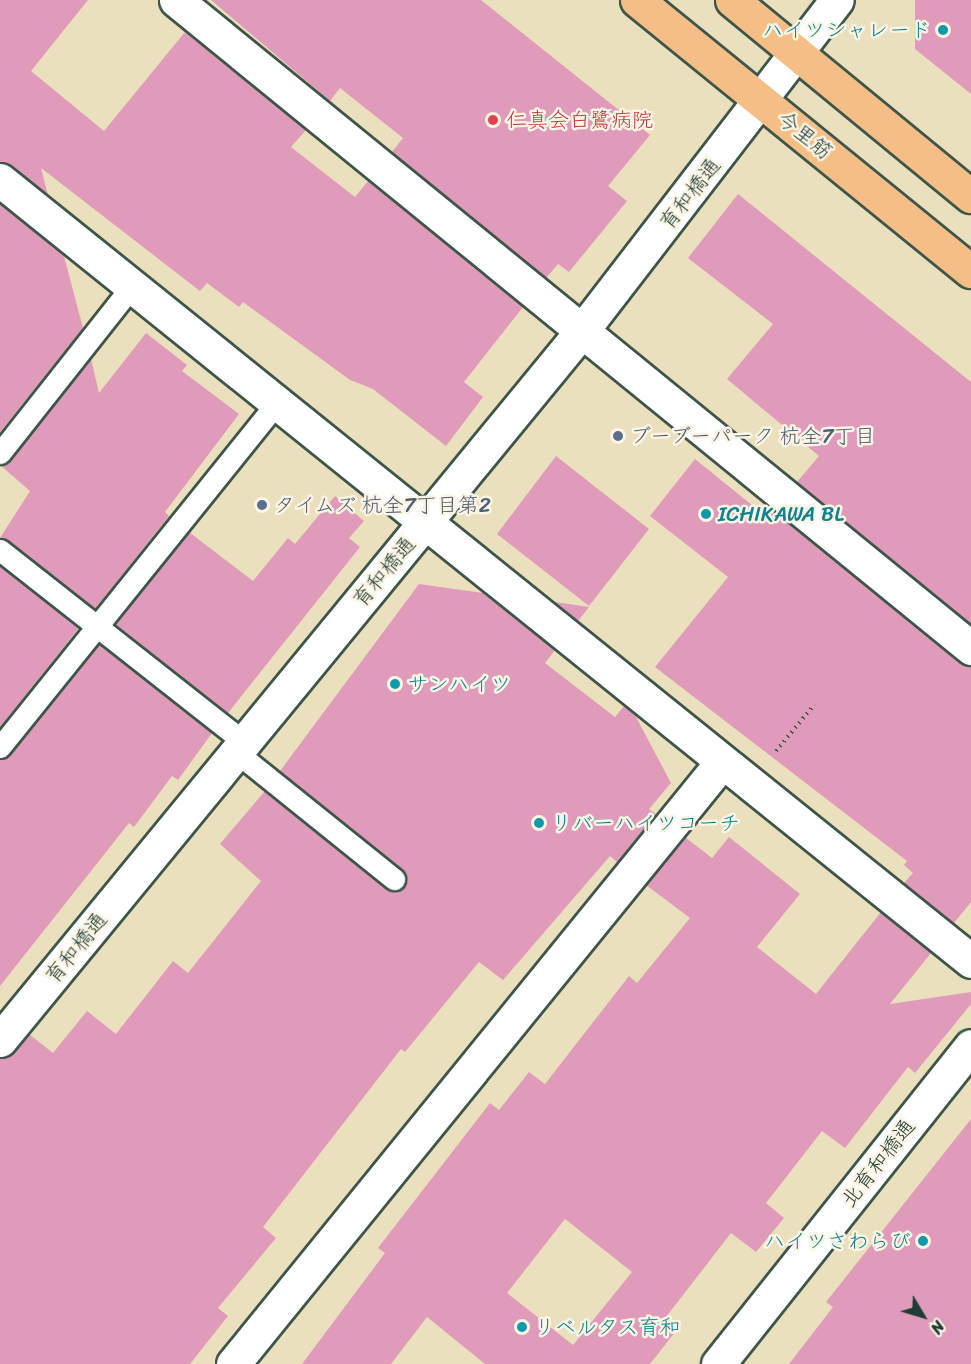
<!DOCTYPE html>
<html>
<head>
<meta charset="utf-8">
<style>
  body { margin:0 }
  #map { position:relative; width:971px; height:1364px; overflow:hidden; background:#ebe0bd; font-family:Sriracha,"Klee One",sans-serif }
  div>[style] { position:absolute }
  .building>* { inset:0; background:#e09bba }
  .path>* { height:4px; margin-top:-2px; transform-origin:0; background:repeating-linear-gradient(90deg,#3e5549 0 1.5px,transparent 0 6px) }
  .roads { filter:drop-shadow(2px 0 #3e5549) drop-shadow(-2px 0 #3e5549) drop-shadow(0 2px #3e5549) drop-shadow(0 -2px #3e5549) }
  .service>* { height:21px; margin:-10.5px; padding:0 10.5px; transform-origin:10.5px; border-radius:10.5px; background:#fff }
  .minor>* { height:33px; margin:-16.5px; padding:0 16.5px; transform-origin:16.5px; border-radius:16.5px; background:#fff }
  .tertiary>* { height:33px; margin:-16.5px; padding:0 16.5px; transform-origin:16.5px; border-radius:16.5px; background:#fff }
  .primary>* { height:33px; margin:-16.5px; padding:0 16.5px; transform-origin:16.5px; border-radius:16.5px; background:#f6be87 }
  .dots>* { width:16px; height:16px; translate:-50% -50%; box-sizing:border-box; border:3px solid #fcf5e5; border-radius:50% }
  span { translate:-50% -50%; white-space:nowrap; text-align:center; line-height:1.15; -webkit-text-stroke:5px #fcf5e5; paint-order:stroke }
  .culture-label { font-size:21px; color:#0d838f }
  .right { translate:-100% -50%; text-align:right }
  .left { translate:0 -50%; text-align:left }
  .health-label { font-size:21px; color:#be3a42 }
  .street-label { font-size:21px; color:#1f3d34 }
  .service-label { font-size:21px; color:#4e5e75 }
  .north { position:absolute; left:893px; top:1286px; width:60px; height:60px; -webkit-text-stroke:4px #fcf5e5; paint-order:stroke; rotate:128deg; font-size:16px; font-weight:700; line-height:24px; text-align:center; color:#1f3d34 }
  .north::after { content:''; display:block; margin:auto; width:21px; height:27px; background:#1f3d34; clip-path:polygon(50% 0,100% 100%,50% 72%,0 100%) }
</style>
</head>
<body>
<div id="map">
  <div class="building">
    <i style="clip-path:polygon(0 0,88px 0,31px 71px,104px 131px,185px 32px,306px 130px,291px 147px,355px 197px,368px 181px,523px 307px,464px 382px,483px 397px,446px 446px,373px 389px,350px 380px,243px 302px,239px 307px,207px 283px,200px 291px,41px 168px,48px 195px,0 162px)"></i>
    <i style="clip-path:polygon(211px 0,481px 0,650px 135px,608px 186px,627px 201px,569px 272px,558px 264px,546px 278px,392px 152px,403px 138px,340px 88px,330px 101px)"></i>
    <i style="clip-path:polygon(915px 0,971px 0,971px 94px,915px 49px)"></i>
    <i style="clip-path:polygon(738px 194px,971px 382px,971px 624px,797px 482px,819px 456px,727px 379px,773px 324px,688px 258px)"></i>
    <i style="clip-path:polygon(0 204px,64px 256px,83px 328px,0 432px)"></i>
    <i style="clip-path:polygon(146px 333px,187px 365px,182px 371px,239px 414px,165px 512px,169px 516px,95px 609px,0 538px,30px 491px,0 465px,10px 461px,91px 359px,99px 393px)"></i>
    <i style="clip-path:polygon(556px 456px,649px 529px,589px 606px,497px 534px)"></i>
    <i style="clip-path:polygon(695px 459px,768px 518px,774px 511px,959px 663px,971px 666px,971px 902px,954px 923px,904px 883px,913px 873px,904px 865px,907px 861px,655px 667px,728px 577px,650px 516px)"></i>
    <i style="clip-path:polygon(335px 496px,364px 521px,349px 538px,360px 547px,228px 713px,115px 624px,189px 532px,253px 581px,288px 538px,295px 544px)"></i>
    <i style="clip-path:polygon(0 566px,79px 628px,0 727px)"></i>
    <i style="clip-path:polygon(419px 584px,483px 593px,555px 650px,545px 663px,615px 717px,624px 706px,635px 715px,671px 783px,649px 809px,656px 814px,617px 862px,610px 856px,503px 980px,479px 962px,405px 1052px,401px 1049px,263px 1227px,276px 1238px,218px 1308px,228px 1316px,190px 1364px,0 1364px,0 1058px,14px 1052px,29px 1034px,53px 1053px,87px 1011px,116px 1034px,173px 961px,188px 973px,261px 881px,220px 844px,265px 791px,386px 889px,404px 887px,402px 869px,280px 771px)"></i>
    <i style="clip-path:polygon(555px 602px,589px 607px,578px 621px)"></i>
    <i style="clip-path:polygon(99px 644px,212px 733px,178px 780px,172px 776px,134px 827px,129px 823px,0 986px,0 759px,10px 755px)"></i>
    <i style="clip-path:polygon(evenodd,685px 837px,712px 858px,729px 837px,800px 894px,757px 947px,816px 994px,881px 912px,931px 953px,890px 1004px,971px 992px,971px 1004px,915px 1073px,908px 1067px,845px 1148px,822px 1131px,766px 1203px,784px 1218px,756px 1252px,731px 1233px,666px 1317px,679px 1327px,650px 1364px,485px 1364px,427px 1317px,391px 1364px,302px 1364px,385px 1253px,378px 1248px,490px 1103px,499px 1110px,529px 1072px,545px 1084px,629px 976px,637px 983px,690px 918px,646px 885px,685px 837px,565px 1219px,632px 1272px,573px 1345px,507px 1293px,565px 1219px)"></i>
    <i style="clip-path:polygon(971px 1119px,971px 1364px,789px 1364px,833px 1307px,826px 1302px)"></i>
  </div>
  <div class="path">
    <i style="left:776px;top:751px;width:60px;rotate:-50.4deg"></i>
  </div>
  <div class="roads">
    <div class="service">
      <i style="left:0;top:453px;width:211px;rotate:-51.7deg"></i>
      <i style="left:0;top:550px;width:310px;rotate:38.2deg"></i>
      <i style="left:0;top:747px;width:440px;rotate:-51.2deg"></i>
      <i style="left:236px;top:752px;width:203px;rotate:38.8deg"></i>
    </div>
    <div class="minor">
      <i style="left:176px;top:0;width:1026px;rotate:39.18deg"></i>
      <i style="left:0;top:180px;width:1246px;rotate:38.81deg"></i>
      <i style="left:233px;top:1364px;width:776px;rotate:-50.91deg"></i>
      <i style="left:718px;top:1364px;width:406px;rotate:-51.5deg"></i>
    </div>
    <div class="tertiary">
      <i style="left:0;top:1040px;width:916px;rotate:-50.63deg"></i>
      <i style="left:581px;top:332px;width:419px;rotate:-52.4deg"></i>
    </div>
    <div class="primary">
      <i style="left:637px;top:0;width:430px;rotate:39.1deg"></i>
      <i style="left:732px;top:0;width:309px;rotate:39.4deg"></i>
    </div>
  </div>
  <div class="dots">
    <i style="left:943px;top:30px;background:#0f9aa8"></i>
    <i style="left:493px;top:120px;background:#e0444e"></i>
    <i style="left:618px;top:436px;background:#5c6f8a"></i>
    <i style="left:262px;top:505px;background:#5c6f8a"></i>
    <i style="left:706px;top:514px;background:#0f9aa8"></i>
    <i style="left:395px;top:684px;background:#0f9aa8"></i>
    <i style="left:539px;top:823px;background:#0f9aa8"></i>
    <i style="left:923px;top:1241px;background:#0f9aa8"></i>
    <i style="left:522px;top:1327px;background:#0f9aa8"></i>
  </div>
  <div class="culture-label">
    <span class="right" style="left:931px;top:30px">ハイツシャレード</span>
    <span class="left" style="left:718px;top:514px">ICHIKAWA BL</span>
    <span class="left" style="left:407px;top:684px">サンハイツ</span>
    <span class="left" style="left:551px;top:823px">リバーハイツコーチ</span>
    <span class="right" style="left:911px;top:1241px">ハイツさわらび</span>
    <span class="left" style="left:534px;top:1327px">リベルタス育和</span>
  </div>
  <div class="health-label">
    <span class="left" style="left:506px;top:120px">仁真会白鷺病院</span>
  </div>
  <div class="street-label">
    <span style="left:805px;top:135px;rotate:39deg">今里筋</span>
    <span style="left:690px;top:194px;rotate:-52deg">育和橋通</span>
    <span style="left:384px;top:572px;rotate:-50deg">育和橋通</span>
    <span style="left:76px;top:948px;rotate:-51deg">育和橋通</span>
    <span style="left:878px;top:1163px;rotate:-52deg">北育和橋通</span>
  </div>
  <div class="service-label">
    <span class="left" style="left:630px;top:436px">ブーブーパーク 杭全7丁目</span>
    <span class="left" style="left:274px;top:505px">タイムズ 杭全7丁目第2</span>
  </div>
  <div class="north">N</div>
</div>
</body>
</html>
